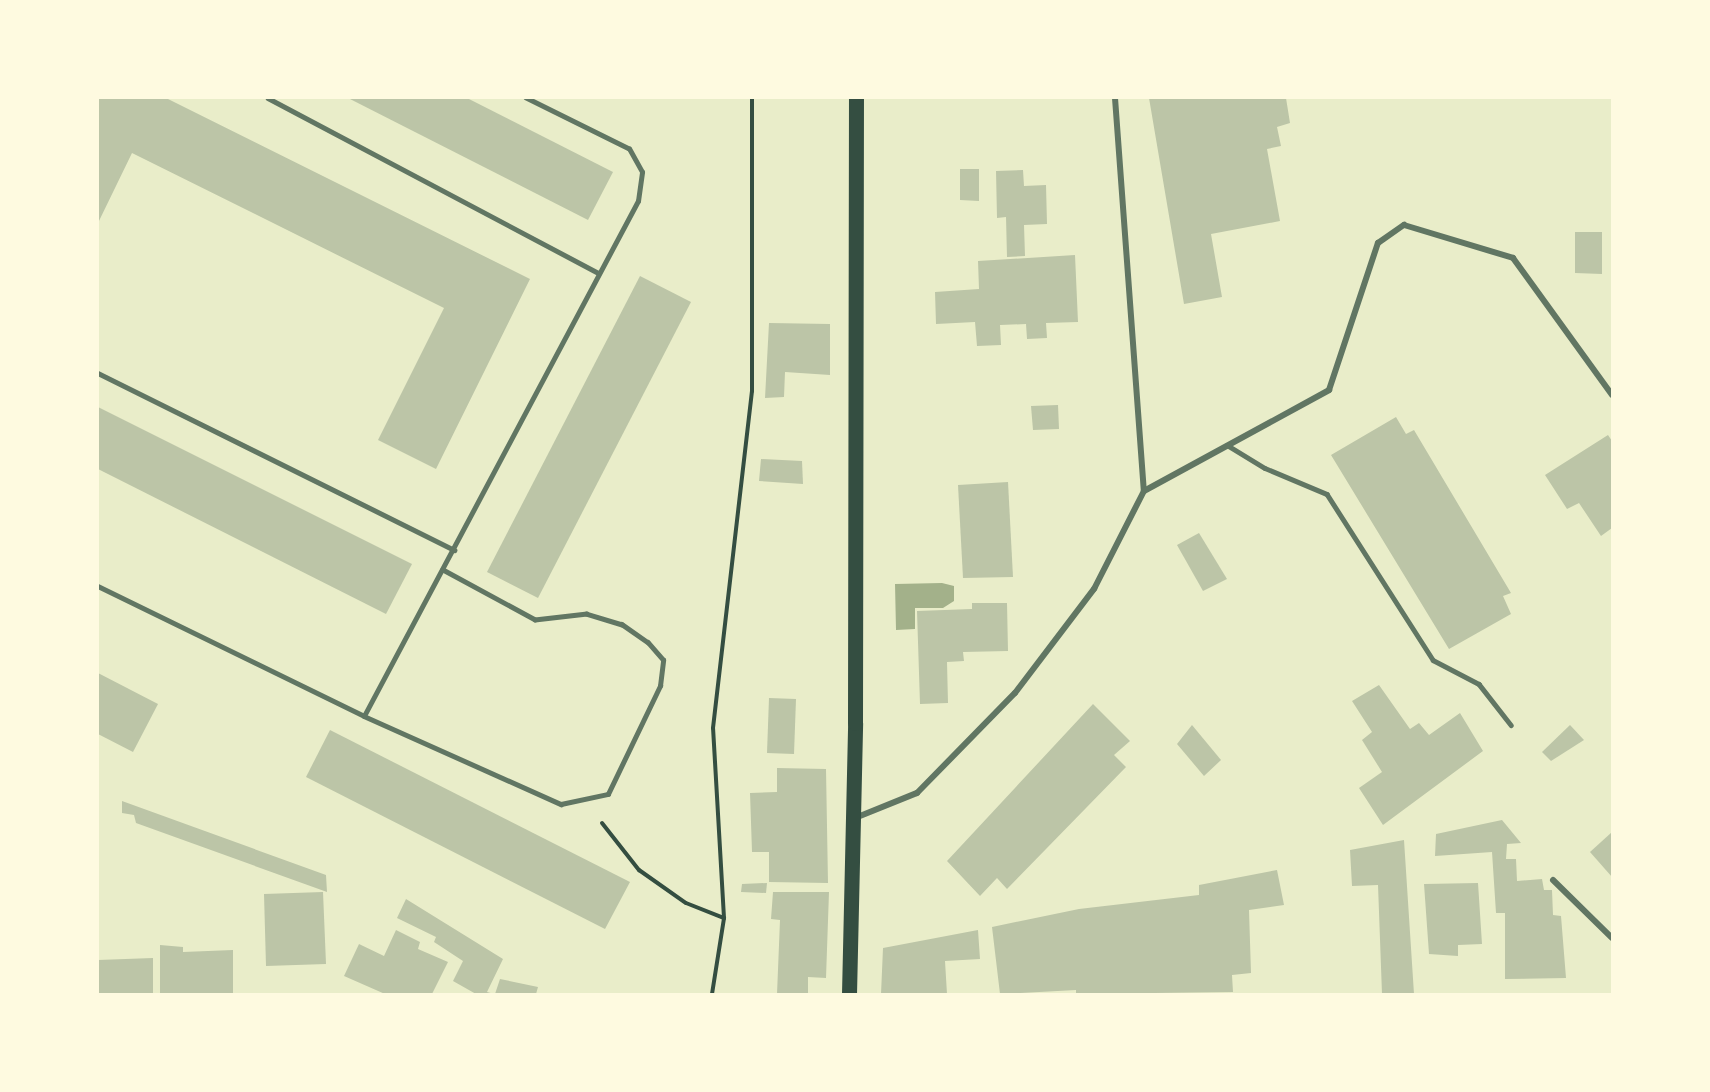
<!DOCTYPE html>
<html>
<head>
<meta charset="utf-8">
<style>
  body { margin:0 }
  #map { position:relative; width:1710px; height:1092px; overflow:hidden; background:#e9edc9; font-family:Arial,sans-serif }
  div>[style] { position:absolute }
  .water>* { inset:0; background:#a3b18a }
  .building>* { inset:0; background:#bcc5a7 }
  .path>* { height:4px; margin:-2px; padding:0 2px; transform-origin:2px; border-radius:2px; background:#344e41 }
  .service>* { height:4.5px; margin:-2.25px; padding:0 2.25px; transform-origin:2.25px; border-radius:2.25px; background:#617663 }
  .minor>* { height:6px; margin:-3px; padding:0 3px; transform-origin:3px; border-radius:3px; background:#617663 }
  .primary>* { height:15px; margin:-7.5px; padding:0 7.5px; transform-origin:7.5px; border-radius:7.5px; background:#344e41 }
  span { translate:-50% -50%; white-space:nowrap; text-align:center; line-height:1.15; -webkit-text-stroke:5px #fefae0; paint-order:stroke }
  .frame { position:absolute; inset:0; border:99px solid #fefae0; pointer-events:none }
</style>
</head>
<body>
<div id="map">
  <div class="water">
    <i style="clip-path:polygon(942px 583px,954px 586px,954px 601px,943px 608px,915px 608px,915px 629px,896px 630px,895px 584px)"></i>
  </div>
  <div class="building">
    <i style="clip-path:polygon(98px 98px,166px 98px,530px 279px,436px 469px,378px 440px,444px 308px,132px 153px,98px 223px)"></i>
    <i style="clip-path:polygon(348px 98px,467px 98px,613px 172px,588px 220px)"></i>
    <i style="clip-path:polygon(1149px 98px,1286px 98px,1290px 123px,1277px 127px,1281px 146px,1267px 149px,1280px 221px,1211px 234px,1222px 297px,1184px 304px)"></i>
    <i style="clip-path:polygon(960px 169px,979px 169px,979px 201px,960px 200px)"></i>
    <i style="clip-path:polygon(1023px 170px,1024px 186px,1046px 185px,1047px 224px,1024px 225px,1025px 256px,1007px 257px,1006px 217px,997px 218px,996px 171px)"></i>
    <i style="clip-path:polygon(1575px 232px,1602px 232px,1602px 274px,1575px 273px)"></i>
    <i style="clip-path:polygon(1075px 255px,1078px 322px,1046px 323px,1047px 338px,1027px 339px,1026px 324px,1000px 325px,1001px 345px,977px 346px,975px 322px,936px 324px,935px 292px,979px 289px,978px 261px)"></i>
    <i style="clip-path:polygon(640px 276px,691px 302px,538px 598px,487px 572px)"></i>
    <i style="clip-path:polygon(769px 323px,830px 324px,830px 375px,785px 372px,784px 397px,765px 398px)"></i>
    <i style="clip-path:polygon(1058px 405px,1059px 429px,1033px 430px,1031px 406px)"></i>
    <i style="clip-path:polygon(98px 407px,412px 564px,386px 614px,98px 469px)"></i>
    <i style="clip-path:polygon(1396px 417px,1406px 434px,1414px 430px,1511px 593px,1503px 596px,1511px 614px,1449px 649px,1331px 455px)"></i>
    <i style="clip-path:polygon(1608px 435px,1612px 441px,1612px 528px,1601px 536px,1579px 503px,1567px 509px,1545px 475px)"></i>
    <i style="clip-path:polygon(761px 459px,802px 461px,803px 484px,759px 481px)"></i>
    <i style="clip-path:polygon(1008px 482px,1013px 577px,963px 578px,958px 485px)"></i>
    <i style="clip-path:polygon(1199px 533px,1227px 579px,1203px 591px,1177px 545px)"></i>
    <i style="clip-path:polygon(972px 603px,1007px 603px,1008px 651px,963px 652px,964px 661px,947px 662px,948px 703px,920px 704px,917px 611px,972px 609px)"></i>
    <i style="clip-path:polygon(98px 673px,158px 704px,133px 752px,98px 734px)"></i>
    <i style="clip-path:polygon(1379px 685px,1410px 729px,1419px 723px,1429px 735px,1460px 713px,1483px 751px,1383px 825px,1359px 788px,1382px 772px,1362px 740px,1372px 732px,1352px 701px)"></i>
    <i style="clip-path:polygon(769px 698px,796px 699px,794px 754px,767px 753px)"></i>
    <i style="clip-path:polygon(1093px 704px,1130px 741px,1114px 755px,1126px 767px,1007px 889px,997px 878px,980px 896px,947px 861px)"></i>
    <i style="clip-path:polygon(1192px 725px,1221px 760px,1204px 776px,1177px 744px)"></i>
    <i style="clip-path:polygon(1570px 725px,1584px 740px,1551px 761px,1542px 752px)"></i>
    <i style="clip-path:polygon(330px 730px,630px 882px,605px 929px,306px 777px)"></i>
    <i style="clip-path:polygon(777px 768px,826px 769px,828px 883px,769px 882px,769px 852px,752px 852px,750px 793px,777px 792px)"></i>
    <i style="clip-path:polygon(122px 801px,326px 875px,327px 892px,136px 823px,134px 815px,122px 813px)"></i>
    <i style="clip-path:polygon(1502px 820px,1521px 843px,1507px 844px,1506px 859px,1516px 859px,1517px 881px,1542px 879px,1544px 890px,1552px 890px,1553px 915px,1561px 916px,1566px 978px,1505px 979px,1505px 913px,1496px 913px,1492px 852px,1435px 856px,1436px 834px)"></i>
    <i style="clip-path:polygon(1612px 832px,1612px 877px,1590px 852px)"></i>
    <i style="clip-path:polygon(1404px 840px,1414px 994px,1382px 994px,1378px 885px,1352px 886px,1350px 850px)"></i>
    <i style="clip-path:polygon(1277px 870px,1284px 905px,1249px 910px,1251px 973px,1232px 975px,1233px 992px,1076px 994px,1076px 990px,1000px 994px,992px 927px,1079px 909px,1199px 895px,1199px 885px)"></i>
    <i style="clip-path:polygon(767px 883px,766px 893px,741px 892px,742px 884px)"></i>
    <i style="clip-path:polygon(1478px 883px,1482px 944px,1458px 945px,1458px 956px,1429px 954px,1424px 884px)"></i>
    <i style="clip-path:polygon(323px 892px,326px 964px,266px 966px,264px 894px)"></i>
    <i style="clip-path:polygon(773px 892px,829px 892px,826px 978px,808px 977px,808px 994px,777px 994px,780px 920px,771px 919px)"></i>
    <i style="clip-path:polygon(406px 899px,503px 959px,487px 992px,494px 994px,476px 994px,453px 981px,463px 961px,434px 942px,436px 937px,397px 918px)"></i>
    <i style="clip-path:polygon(396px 930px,420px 942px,418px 949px,448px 962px,432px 994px,385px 994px,344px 976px,359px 944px,384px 956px)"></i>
    <i style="clip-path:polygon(978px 930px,980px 959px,945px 961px,947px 994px,881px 994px,883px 948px)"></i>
    <i style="clip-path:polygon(160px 945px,183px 947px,183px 952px,233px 950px,233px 994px,160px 994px)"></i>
    <i style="clip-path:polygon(153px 958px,153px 994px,98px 994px,98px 960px)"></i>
    <i style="clip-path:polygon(500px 979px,538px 987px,536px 994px,495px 994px)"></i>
  </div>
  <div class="path">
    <i style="left:602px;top:823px;width:60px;rotate:51.8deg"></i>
    <i style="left:639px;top:870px;width:57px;rotate:35.1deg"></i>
    <i style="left:686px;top:903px;width:41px;rotate:21.5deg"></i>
    <i style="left:712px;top:994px;width:77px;rotate:-81deg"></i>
    <i style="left:724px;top:918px;width:190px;rotate:-93.3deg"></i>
    <i style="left:713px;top:728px;width:339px;rotate:-83.4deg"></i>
    <i style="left:752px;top:391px;width:293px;rotate:-90deg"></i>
  </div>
  <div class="service">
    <i style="left:268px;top:98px;width:374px;rotate:27.9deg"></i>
    <i style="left:98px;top:373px;width:398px;rotate:26.4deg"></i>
    <i style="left:1227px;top:445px;width:44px;rotate:31.2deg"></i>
    <i style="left:1265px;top:468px;width:67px;rotate:22.8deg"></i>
    <i style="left:1327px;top:494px;width:197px;rotate:57.4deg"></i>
    <i style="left:1433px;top:660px;width:52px;rotate:27.6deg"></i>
    <i style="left:1479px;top:684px;width:52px;rotate:52deg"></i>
    <i style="left:98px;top:586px;width:296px;rotate:26deg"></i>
    <i style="left:364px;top:716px;width:216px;rotate:24.1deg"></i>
    <i style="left:561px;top:804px;width:48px;rotate:-12deg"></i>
    <i style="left:608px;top:794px;width:120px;rotate:-64.3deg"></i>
    <i style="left:660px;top:686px;width:26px;rotate:-83deg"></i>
    <i style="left:663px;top:660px;width:23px;rotate:-131deg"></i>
    <i style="left:648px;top:643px;width:32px;rotate:-145deg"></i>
    <i style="left:622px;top:625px;width:37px;rotate:-163deg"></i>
    <i style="left:587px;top:614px;width:52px;rotate:173.4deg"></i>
    <i style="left:535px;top:620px;width:105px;rotate:-151.5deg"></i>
    <i style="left:364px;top:716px;width:583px;rotate:-61.99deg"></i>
    <i style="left:638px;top:201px;width:29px;rotate:-82deg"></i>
    <i style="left:642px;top:172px;width:26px;rotate:-119deg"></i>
    <i style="left:629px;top:149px;width:115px;rotate:-153.7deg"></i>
  </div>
  <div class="minor">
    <i style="left:1115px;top:98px;width:394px;rotate:85.8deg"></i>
    <i style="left:855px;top:818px;width:67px;rotate:-22deg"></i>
    <i style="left:917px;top:793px;width:140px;rotate:-45.6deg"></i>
    <i style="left:1015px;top:693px;width:131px;rotate:-52.8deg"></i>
    <i style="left:1094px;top:589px;width:110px;rotate:-63deg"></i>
    <i style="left:1144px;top:491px;width:211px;rotate:-28.6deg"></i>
    <i style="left:1329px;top:390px;width:155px;rotate:-71.6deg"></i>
    <i style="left:1378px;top:243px;width:32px;rotate:-35deg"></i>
    <i style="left:1404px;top:225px;width:114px;rotate:16.8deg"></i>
    <i style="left:1513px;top:258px;width:169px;rotate:54.1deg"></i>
    <i style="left:1553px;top:880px;width:83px;rotate:44.5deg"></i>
  </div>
  <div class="primary">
    <i style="left:849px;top:994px;width:271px;rotate:-88.7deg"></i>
    <i style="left:855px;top:723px;width:625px;rotate:-89.91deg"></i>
  </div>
  <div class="frame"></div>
</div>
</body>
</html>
